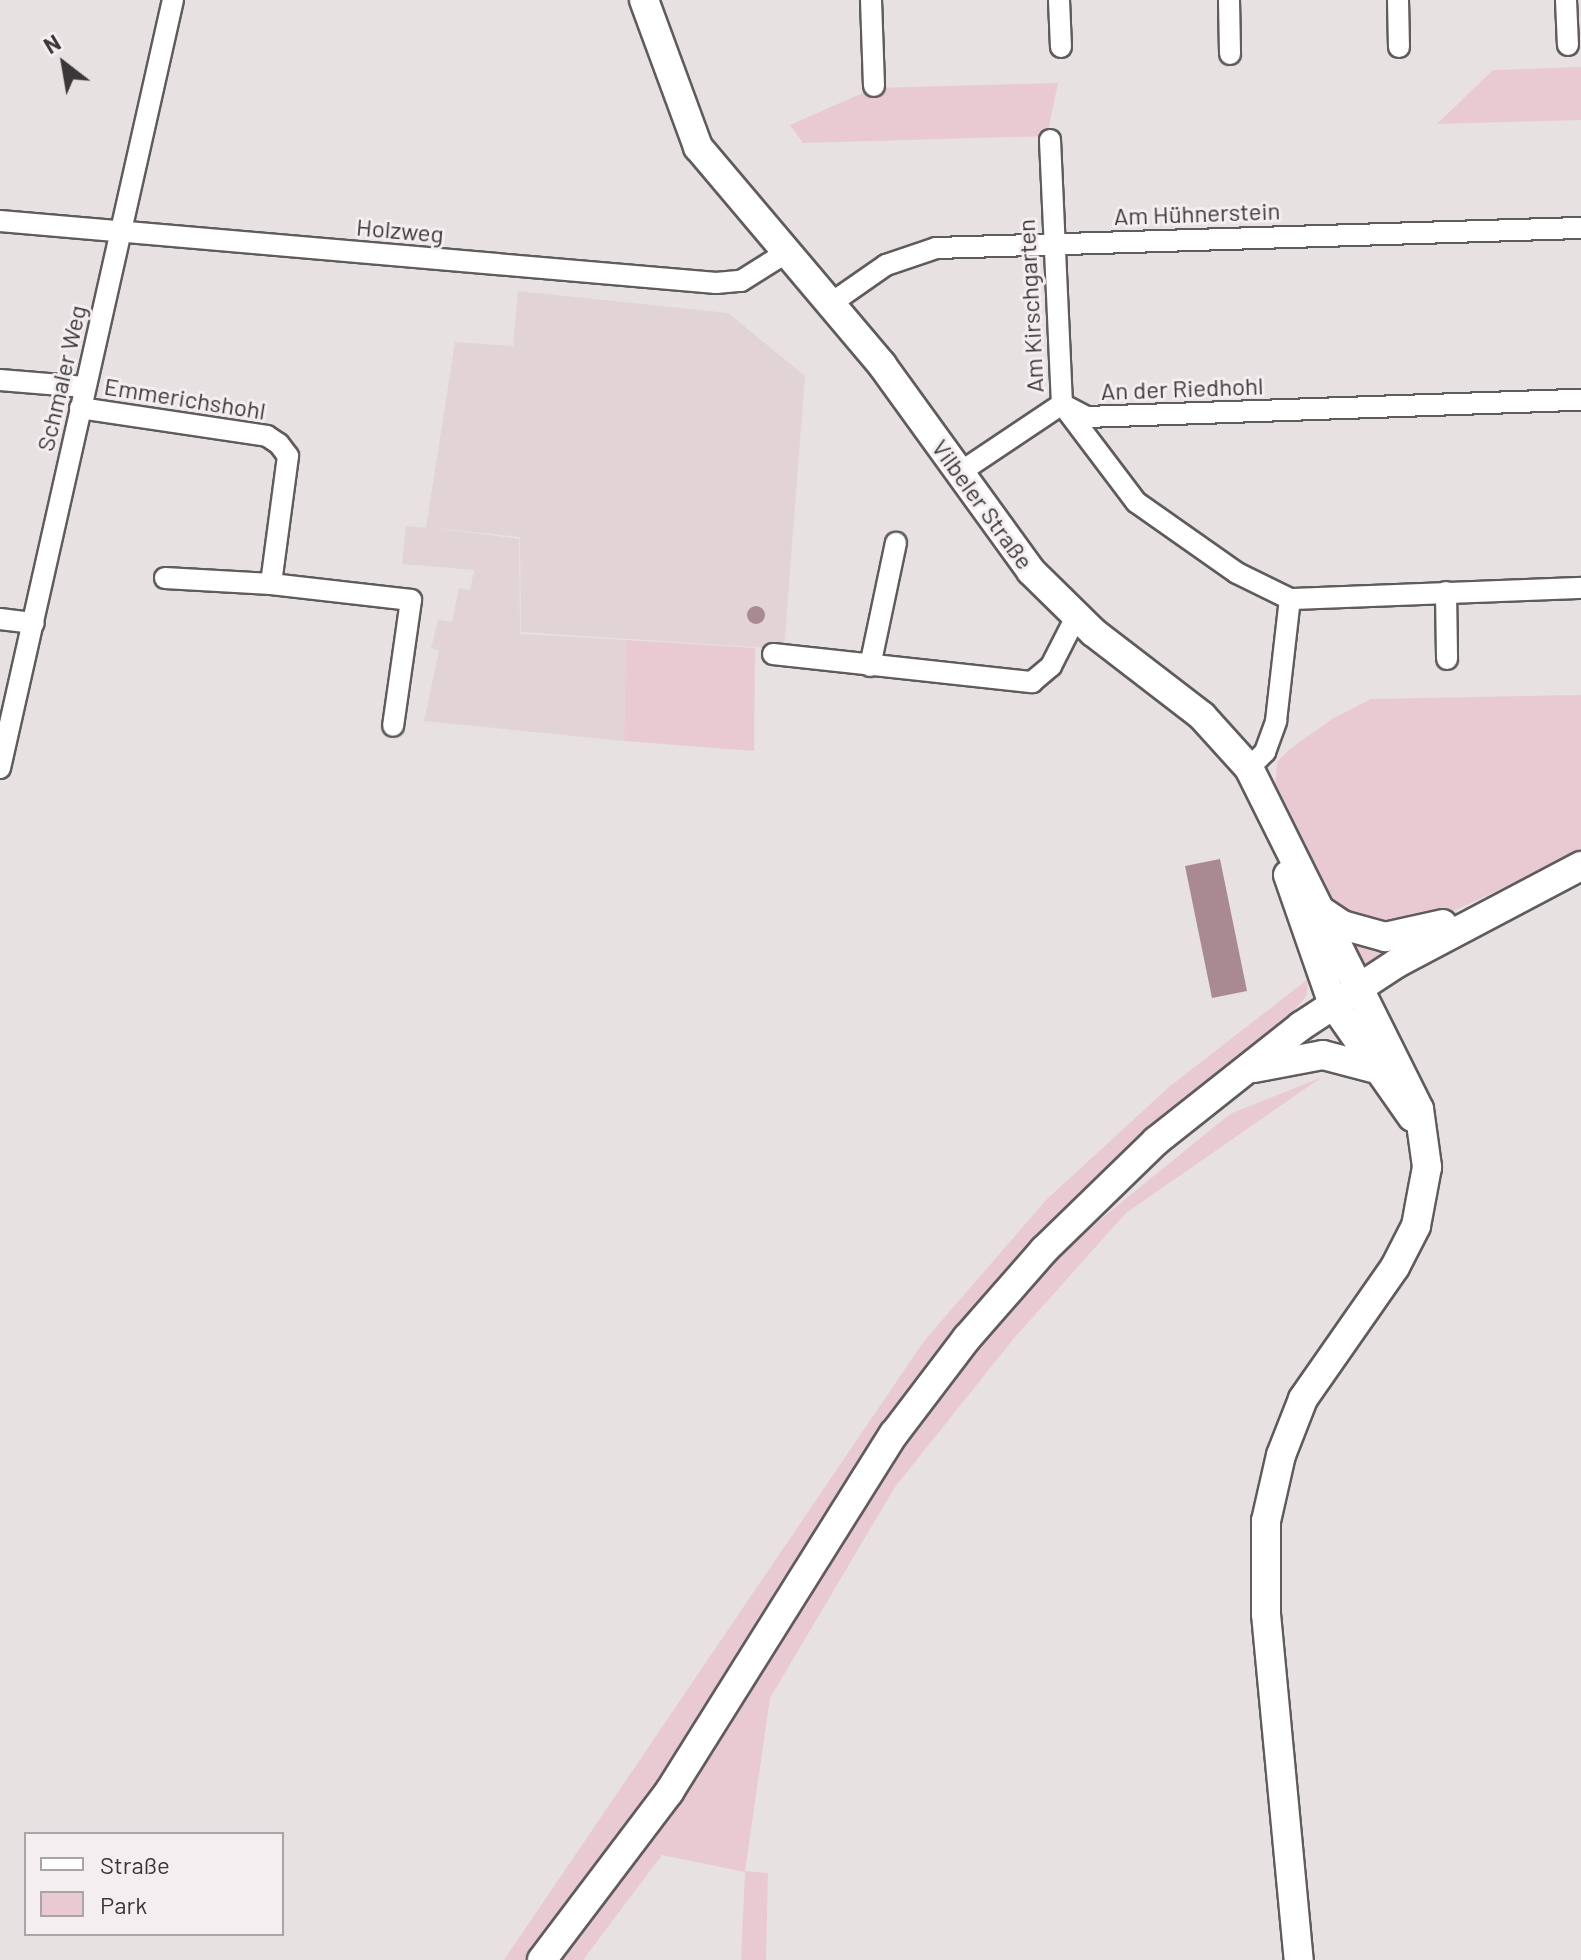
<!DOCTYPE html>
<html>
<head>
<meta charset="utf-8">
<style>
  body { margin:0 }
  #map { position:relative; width:1581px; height:1960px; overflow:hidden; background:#e7e1e2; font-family:Barlow,sans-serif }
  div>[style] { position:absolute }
  .built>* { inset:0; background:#e2d3d7 }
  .green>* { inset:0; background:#e9cad2 }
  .water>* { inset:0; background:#a98a92 }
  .round { border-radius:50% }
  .roads { filter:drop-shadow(2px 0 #605b5c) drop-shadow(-2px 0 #605b5c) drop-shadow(0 2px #605b5c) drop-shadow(0 -2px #605b5c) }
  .street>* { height:20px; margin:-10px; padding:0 10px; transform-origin:10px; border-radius:10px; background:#fff }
  .secondary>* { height:28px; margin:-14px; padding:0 14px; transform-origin:14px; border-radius:14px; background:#fff }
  span { translate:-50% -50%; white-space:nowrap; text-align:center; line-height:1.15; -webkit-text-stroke:6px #f4eef0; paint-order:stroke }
  .street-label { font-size:24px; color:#393738 }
  .legend { position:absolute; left:24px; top:1832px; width:260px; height:104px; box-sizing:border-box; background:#f4eef0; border:2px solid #a9a5a6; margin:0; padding:10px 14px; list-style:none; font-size:24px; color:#393738 }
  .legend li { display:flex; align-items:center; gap:16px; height:40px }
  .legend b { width:40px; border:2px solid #a9a5a6 }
  .north { position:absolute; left:24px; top:24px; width:80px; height:80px; -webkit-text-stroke:6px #f4eef0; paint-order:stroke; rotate:329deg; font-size:22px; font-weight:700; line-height:32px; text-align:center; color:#393738 }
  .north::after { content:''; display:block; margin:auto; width:28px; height:36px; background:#393738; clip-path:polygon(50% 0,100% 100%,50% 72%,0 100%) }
</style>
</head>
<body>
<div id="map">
  <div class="built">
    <i style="clip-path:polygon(518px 291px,728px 313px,805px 376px,784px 649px,521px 632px,520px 537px,428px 527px,519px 539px,520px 634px,626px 640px,624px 741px,424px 721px,439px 651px,431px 648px,438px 620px,452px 622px,459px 588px,470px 590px,474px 570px,402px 564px,406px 526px,426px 528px,455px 342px,513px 346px)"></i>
  </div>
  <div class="green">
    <i style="clip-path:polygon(1581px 67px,1581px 120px,1437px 124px,1493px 70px)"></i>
    <i style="clip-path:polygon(1058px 83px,1047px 136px,803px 143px,790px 125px,874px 88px)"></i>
    <i style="clip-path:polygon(626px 640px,755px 648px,754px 751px,624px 741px)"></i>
    <i style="clip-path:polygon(1581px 695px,1581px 852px,1436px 919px,1376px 933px,1332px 911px,1283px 816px,1275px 788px,1277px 762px,1290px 749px,1332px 719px,1371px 699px)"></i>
    <i style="clip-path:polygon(1345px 939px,1399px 946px,1365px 969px)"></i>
    <i style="clip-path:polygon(1308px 979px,1307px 995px,1288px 1018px,1026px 1250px,600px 1879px,534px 1960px,504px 1960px,924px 1341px,1047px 1199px,1169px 1087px)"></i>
    <i style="clip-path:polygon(1322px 1077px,1126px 1213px,1015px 1337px,895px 1487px,770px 1698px,745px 1871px,768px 1873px,766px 1960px,741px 1960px,745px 1872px,662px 1855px,583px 1960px,557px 1960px,618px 1883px,938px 1390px,1064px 1249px,1230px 1114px)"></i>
  </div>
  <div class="water">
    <i class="round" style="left:747px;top:606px;width:18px;height:18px"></i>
    <i style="clip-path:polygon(1220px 859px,1247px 991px,1212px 998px,1185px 866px)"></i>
  </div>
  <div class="roads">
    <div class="street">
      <i style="left:871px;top:0;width:86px;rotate:88deg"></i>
      <i style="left:1059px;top:0;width:47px;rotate:87.6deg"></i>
      <i style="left:1229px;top:0;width:54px;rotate:88.9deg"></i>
      <i style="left:1398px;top:0;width:47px;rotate:88.8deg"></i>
      <i style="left:1566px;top:0;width:45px;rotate:87.5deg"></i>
      <i style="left:1050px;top:140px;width:264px;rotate:87.4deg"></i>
      <i style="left:1062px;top:404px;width:123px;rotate:52.9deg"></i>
      <i style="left:1136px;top:502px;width:123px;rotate:35.1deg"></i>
      <i style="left:1237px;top:573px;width:59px;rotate:26.1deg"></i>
      <i style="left:1290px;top:599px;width:291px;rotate:-2.2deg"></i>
      <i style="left:0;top:221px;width:719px;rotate:4.95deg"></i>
      <i style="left:716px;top:283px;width:25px;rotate:-5deg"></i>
      <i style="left:741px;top:281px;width:54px;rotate:-32.2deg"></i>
      <i style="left:830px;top:304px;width:68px;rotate:-34.9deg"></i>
      <i style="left:886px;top:265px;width:53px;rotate:-18.8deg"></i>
      <i style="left:936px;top:248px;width:645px;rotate:-1.78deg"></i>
      <i style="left:0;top:380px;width:85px;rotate:4.7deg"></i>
      <i style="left:80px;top:408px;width:189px;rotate:8.5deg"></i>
      <i style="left:267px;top:436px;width:14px;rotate:34deg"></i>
      <i style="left:279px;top:444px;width:15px;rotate:53deg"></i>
      <i style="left:288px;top:456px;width:129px;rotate:97.6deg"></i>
      <i style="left:271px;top:584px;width:141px;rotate:6.5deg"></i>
      <i style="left:411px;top:600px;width:127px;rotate:98.1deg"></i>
      <i style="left:959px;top:473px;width:124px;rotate:-33.8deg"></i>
      <i style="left:1062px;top:404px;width:27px;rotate:28deg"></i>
      <i style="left:1086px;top:417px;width:495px;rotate:-2deg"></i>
      <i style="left:165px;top:578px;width:106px;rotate:3.2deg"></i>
      <i style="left:1446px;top:592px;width:67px;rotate:89.1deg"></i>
      <i style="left:0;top:619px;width:34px;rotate:7deg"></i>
      <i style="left:773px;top:654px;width:261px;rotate:6.2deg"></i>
      <i style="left:1032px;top:682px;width:25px;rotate:-40deg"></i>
      <i style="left:1051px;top:666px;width:55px;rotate:-63deg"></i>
      <i style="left:870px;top:666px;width:126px;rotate:-78.1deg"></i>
      <i style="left:0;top:768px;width:787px;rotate:-77.31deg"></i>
      <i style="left:1249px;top:768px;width:23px;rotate:-45deg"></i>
      <i style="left:1265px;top:752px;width:33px;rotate:-70deg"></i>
      <i style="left:1276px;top:721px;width:123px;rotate:-83.5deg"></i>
    </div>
    <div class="secondary">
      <i style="left:644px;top:0;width:157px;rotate:69.8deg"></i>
      <i style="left:698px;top:147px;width:285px;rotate:49.8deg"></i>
      <i style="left:882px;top:365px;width:254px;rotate:54.1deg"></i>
      <i style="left:1031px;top:571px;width:87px;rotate:44.5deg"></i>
      <i style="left:1093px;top:632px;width:138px;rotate:37.6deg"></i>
      <i style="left:1202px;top:716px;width:70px;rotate:47.9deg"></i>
      <i style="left:1249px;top:768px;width:381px;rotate:63.5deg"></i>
      <i style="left:1419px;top:1109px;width:59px;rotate:82.1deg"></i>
      <i style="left:1427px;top:1167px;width:60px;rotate:100.6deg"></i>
      <i style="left:1416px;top:1226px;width:46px;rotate:117.1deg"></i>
      <i style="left:1395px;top:1267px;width:161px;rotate:124.9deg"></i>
      <i style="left:1303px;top:1399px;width:60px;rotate:111.4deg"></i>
      <i style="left:1281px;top:1455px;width:68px;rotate:102.8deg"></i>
      <i style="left:1266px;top:1521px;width:93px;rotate:90deg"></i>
      <i style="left:1266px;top:1614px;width:348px;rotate:84.6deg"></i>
      <i style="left:1288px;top:875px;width:137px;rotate:70.8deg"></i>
      <i style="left:1333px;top:1004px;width:138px;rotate:55deg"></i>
      <i style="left:1323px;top:912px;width:23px;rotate:34deg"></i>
      <i style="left:1342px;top:925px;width:45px;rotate:15.6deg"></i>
      <i style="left:1385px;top:937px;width:59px;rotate:-12.6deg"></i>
      <i style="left:1254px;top:1068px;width:70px;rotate:-10.7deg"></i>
      <i style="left:1323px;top:1055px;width:52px;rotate:14.6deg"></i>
      <i style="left:542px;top:1960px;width:211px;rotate:-52.9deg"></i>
      <i style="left:669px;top:1792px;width:423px;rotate:-57.9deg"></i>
      <i style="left:894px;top:1434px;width:121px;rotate:-52.8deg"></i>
      <i style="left:967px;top:1338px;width:117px;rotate:-48.8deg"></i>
      <i style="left:1044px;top:1250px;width:156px;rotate:-44.2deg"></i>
      <i style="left:1156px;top:1141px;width:185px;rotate:-38.4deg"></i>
      <i style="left:1301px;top:1026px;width:115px;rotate:-33.3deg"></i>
      <i style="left:1397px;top:963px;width:208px;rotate:-27.8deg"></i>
    </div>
  </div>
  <div class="street-label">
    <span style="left:1197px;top:213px;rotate:-2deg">Am Hühnerstein</span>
    <span style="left:400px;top:230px;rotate:5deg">Holzweg</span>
    <span style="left:1030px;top:306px;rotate:-93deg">Am Kirschgarten</span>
    <span style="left:61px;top:378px;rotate:-77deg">Schmaler Weg</span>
    <span style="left:1182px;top:388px;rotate:-2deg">An der Riedhohl</span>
    <span style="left:185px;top:398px;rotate:9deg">Emmerichshohl</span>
    <span style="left:983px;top:504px;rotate:54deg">Vilbeler Straße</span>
  </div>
  <ul class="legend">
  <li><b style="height:10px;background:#fff"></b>Straße</li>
  <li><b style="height:22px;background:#e9cad2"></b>Park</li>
  </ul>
  <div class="north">N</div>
</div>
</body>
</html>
